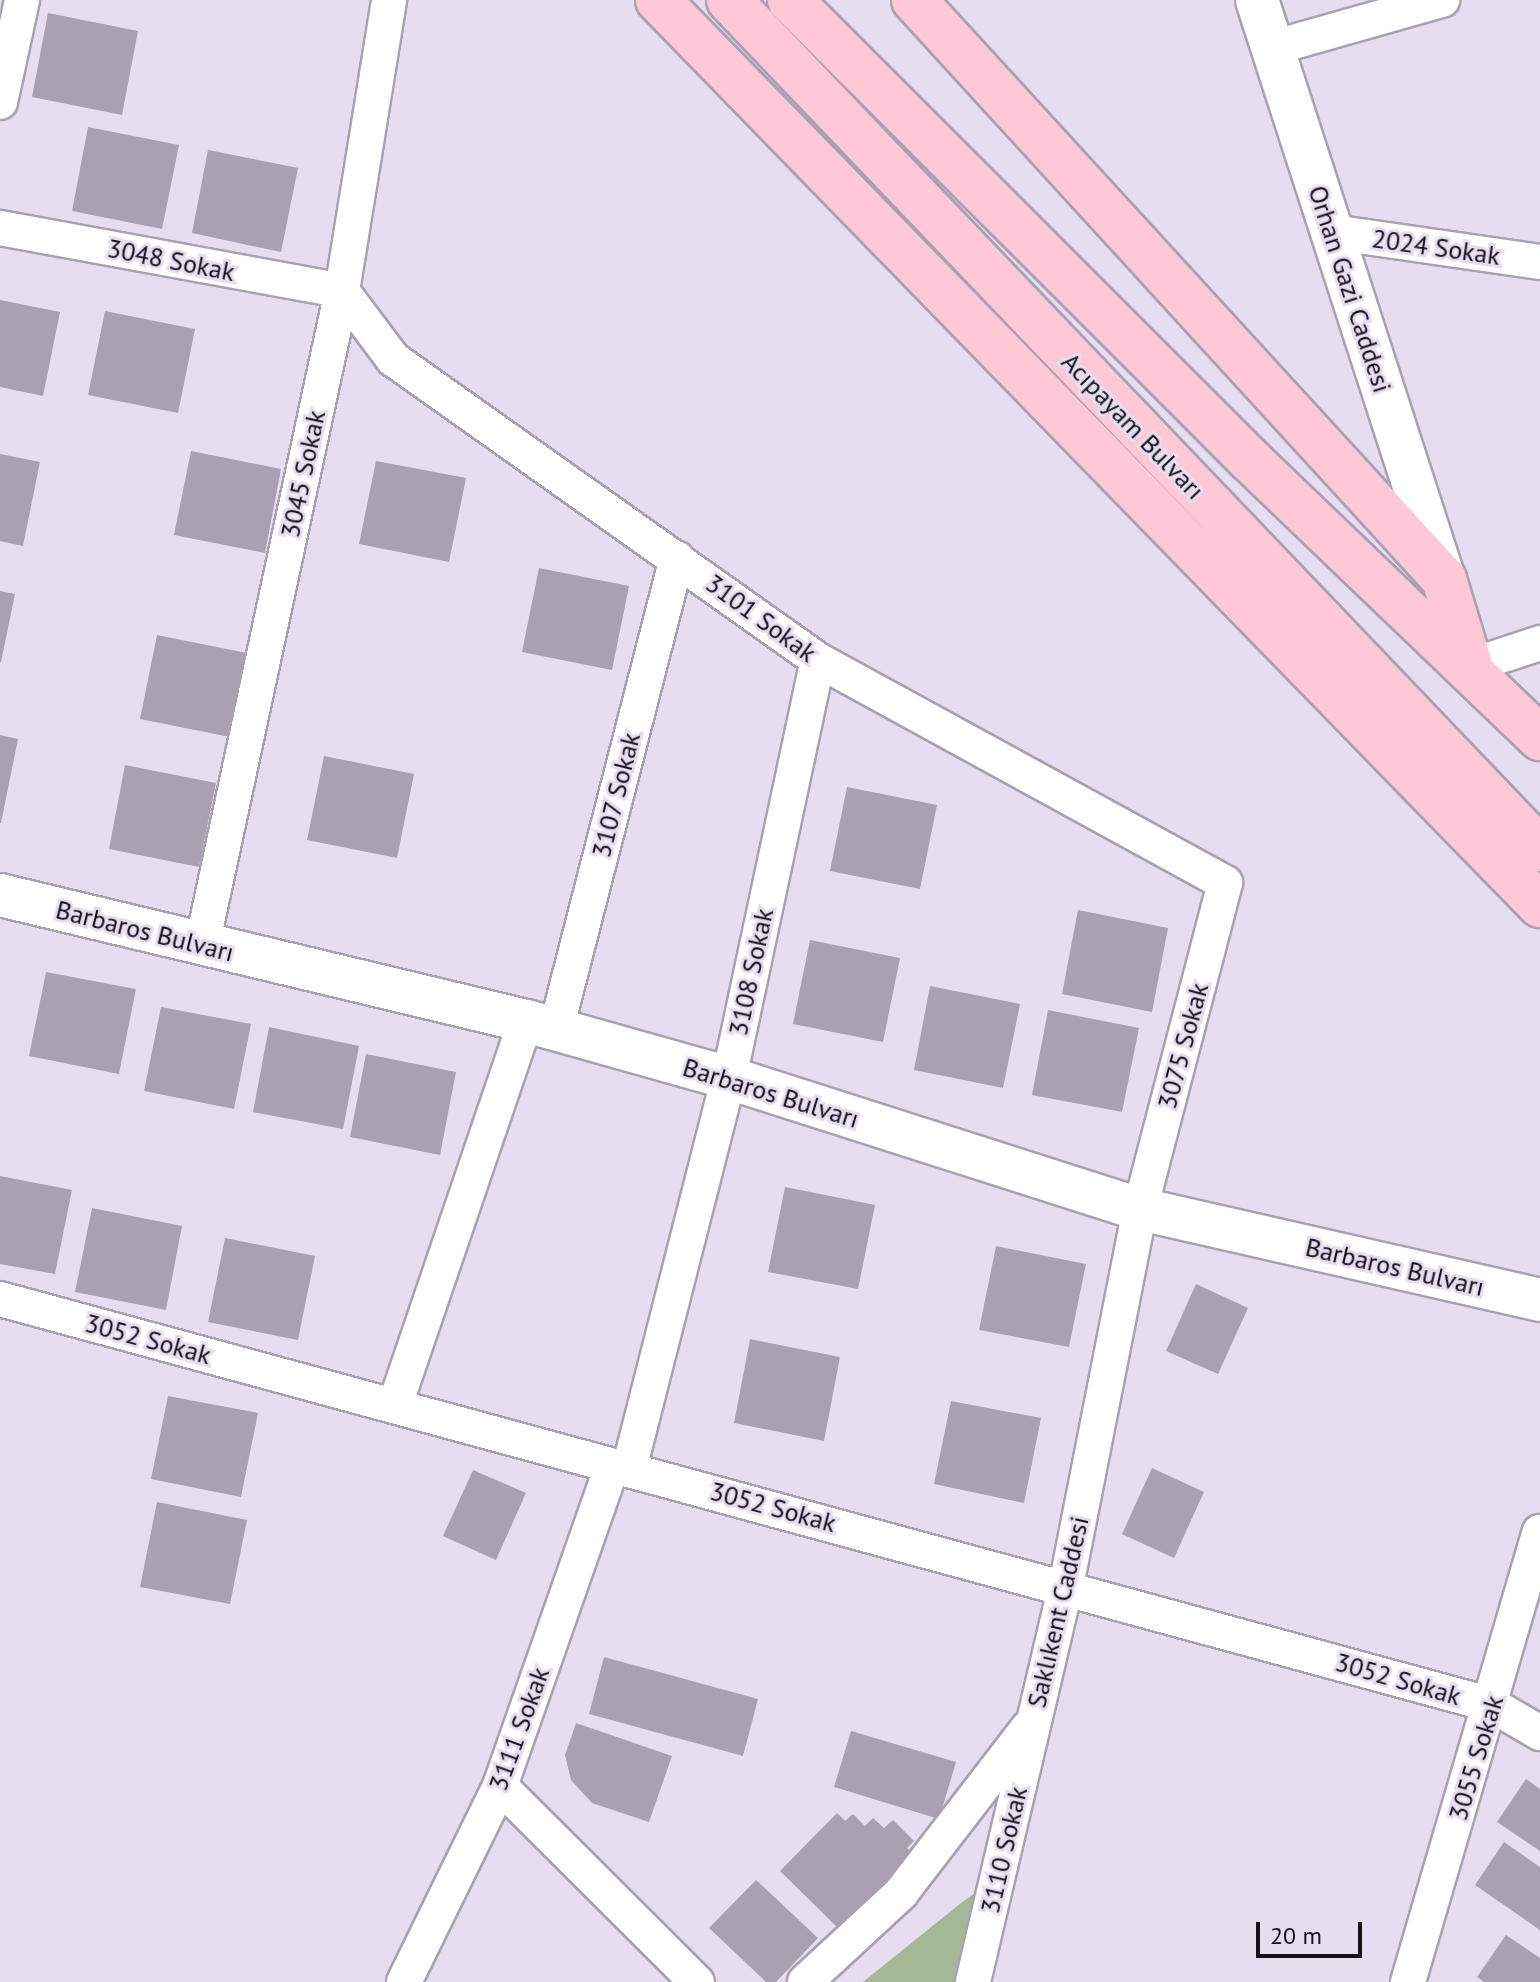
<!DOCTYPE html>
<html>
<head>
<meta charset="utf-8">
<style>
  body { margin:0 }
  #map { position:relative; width:1540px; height:1982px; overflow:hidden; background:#e6def0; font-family:"PT Sans",sans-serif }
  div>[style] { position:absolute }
  .green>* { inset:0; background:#a4b898 }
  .building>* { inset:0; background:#a9a1b2 }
  .roads { filter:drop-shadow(2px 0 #a8a1b1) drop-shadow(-2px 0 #a8a1b1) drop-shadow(0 2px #a8a1b1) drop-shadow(0 -2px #a8a1b1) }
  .minor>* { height:34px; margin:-17px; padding:0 17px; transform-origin:17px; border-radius:17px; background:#fff }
  .tertiary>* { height:42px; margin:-21px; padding:0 21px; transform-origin:21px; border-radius:21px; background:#fff }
  .primary>* { height:44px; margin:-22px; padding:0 22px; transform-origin:22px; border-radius:22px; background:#fec8d6 }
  span { translate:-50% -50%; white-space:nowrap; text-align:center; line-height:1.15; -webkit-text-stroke:6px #e6def0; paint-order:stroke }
  .street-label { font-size:26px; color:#131016 }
  .scale { position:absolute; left:1256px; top:1922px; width:106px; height:36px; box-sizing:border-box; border:4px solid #131016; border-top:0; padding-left:10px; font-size:24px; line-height:28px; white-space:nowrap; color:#131016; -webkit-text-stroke:6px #e6def0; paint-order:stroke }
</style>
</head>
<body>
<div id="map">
  <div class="green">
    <i style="clip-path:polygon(978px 1891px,959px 1982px,863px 1982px,961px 1903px)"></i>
  </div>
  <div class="building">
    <i style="clip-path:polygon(48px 13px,138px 31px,122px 115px,32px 97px)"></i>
    <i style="clip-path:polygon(88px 127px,179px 145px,162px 229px,72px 211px)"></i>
    <i style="clip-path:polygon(208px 150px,298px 168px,281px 252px,192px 233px)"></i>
    <i style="clip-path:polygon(0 300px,60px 312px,43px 396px,0 387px)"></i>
    <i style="clip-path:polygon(105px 311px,195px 329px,178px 413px,88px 395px)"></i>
    <i style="clip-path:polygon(191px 451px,281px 469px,265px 553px,174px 535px)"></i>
    <i style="clip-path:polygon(0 454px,40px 462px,23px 546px,0 541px)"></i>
    <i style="clip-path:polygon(376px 461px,466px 478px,449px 562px,359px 544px)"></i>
    <i style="clip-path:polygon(539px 568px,629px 586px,612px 670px,522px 652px)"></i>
    <i style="clip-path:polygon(0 591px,15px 594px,1px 662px,0 662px)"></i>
    <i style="clip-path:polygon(157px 635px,247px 653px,230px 737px,140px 719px)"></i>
    <i style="clip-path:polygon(0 735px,18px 739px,1px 823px,0 823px)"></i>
    <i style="clip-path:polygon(324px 756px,414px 774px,397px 858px,307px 840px)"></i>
    <i style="clip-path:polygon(125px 765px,216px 783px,199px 867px,109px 849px)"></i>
    <i style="clip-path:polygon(847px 787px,937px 805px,920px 889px,830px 871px)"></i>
    <i style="clip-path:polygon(1078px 910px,1168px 928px,1152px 1012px,1062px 994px)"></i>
    <i style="clip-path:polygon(810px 940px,900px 958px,883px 1042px,793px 1024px)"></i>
    <i style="clip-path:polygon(46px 972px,136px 989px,119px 1074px,29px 1056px)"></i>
    <i style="clip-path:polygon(930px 986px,1020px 1004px,1003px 1088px,914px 1070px)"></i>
    <i style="clip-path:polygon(161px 1007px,251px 1024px,234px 1109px,144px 1091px)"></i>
    <i style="clip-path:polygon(1048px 1010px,1139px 1028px,1122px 1112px,1032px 1095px)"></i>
    <i style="clip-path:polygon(269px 1027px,359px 1046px,343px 1129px,253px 1112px)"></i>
    <i style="clip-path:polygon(366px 1054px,456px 1072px,440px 1155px,350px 1137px)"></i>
    <i style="clip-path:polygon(0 1176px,72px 1190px,55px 1274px,0 1264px)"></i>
    <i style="clip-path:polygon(785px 1187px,875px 1205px,858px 1289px,768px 1272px)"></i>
    <i style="clip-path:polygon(92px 1208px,182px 1226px,166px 1310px,75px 1292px)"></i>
    <i style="clip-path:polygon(225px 1238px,315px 1256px,298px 1340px,208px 1322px)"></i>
    <i style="clip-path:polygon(996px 1246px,1086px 1264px,1069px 1347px,979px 1330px)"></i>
    <i style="clip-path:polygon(1196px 1284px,1248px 1308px,1218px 1374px,1166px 1351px)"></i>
    <i style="clip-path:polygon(750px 1339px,840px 1357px,824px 1441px,734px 1423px)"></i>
    <i style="clip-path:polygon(168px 1396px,258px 1413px,241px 1497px,151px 1479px)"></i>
    <i style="clip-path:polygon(951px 1401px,1041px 1418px,1024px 1503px,934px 1484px)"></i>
    <i style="clip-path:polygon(1152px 1468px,1204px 1492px,1174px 1558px,1122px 1534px)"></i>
    <i style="clip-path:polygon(473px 1470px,526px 1493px,496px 1560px,443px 1536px)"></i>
    <i style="clip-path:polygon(157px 1502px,247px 1520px,230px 1604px,140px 1587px)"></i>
    <i style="clip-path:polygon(604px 1657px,758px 1699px,743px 1756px,589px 1714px)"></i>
    <i style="clip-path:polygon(576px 1723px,672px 1756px,649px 1822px,592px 1803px,571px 1780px,565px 1755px)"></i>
    <i style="clip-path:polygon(851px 1731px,956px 1762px,939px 1819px,834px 1787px)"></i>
    <i style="clip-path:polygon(1526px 1779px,1540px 1789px,1540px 1851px,1497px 1822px)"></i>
    <i style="clip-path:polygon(837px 1813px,845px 1821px,853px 1814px,865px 1826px,873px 1818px,884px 1828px,893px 1820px,914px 1841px,907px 1848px,915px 1855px,841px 1931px,780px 1871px)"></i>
    <i style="clip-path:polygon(1504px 1842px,1540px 1867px,1540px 1930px,1475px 1885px)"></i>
    <i style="clip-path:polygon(756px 1880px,818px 1938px,776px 1982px,766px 1982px,709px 1928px)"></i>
    <i style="clip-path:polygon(1506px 1935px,1540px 1958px,1540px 1982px,1484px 1982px,1477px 1977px)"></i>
  </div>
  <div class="roads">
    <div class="minor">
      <i style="left:1272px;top:48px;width:177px;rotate:-15.8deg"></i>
      <i style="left:0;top:102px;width:104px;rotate:-77.8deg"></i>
      <i style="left:0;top:228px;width:348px;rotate:10.4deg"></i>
      <i style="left:1332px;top:232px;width:210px;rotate:8.2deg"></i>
      <i style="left:342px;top:291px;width:85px;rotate:53.1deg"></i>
      <i style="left:393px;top:359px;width:521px;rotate:35.31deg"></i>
      <i style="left:818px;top:660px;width:464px;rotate:28.7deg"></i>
      <i style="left:1225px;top:883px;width:337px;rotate:104.6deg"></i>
      <i style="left:1140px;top:1209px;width:383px;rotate:101.1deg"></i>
      <i style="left:1066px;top:1585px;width:408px;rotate:103.2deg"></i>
      <i style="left:1470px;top:666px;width:74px;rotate:-18.2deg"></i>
      <i style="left:202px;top:945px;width:669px;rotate:-77.92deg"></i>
      <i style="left:342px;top:291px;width:295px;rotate:-80.8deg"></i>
      <i style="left:555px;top:1033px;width:490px;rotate:-75.6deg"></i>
      <i style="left:0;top:1299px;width:1546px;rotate:15.22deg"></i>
      <i style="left:1492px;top:1705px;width:56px;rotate:30.3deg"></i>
      <i style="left:395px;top:1405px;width:406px;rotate:-71.2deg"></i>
      <i style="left:629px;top:1469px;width:404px;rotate:-75.7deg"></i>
      <i style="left:729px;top:1078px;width:427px;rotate:-78deg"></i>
      <i style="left:500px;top:1786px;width:278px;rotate:44.9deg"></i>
      <i style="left:404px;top:1982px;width:218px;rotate:-63.9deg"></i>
      <i style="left:500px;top:1786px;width:338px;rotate:-70.7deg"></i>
      <i style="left:805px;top:1982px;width:131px;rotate:-42.8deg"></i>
      <i style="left:901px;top:1893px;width:208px;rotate:-52.4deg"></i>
      <i style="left:1408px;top:1982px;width:469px;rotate:-73.7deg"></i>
    </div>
    <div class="tertiary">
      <i style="left:1257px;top:0;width:608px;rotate:72.1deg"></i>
      <i style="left:0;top:895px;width:541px;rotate:13.47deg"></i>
      <i style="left:526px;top:1021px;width:211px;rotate:15.7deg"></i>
      <i style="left:729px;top:1078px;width:431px;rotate:17.7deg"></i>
      <i style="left:1140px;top:1209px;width:410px;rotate:12.8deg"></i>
    </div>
    <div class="primary">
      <i style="left:658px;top:0;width:1264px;rotate:45.74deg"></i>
      <i style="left:729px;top:0;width:1174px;rotate:46.31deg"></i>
      <i style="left:790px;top:0;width:651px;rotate:45deg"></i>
      <i style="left:1250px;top:460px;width:402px;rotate:43.8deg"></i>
      <i style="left:914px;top:0;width:785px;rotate:47.53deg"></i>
      <i style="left:1444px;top:579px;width:90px;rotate:73.2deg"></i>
    </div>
  </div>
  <div class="street-label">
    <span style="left:1436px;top:247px;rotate:8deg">2024 Sokak</span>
    <span style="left:171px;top:260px;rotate:11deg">3048 Sokak</span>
    <span style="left:1350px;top:289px;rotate:72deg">Orhan Gazi Caddesi</span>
    <span style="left:1133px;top:426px;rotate:46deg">Acıpayam Bulvarı</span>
    <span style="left:303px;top:474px;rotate:-78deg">3045 Sokak</span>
    <span style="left:761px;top:618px;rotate:36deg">3101 Sokak</span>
    <span style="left:616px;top:795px;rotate:-76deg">3107 Sokak</span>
    <span style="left:145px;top:931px;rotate:14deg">Barbaros Bulvarı</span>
    <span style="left:751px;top:972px;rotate:-78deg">3108 Sokak</span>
    <span style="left:1183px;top:1046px;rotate:-75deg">3075 Sokak</span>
    <span style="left:771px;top:1093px;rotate:17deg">Barbaros Bulvarı</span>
    <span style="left:1395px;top:1267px;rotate:13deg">Barbaros Bulvarı</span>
    <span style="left:148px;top:1339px;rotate:15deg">3052 Sokak</span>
    <span style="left:773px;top:1507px;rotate:15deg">3052 Sokak</span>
    <span style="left:1058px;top:1612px;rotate:-77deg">Saklıkent Caddesi</span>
    <span style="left:1398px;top:1679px;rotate:16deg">3052 Sokak</span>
    <span style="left:519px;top:1729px;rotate:-70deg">3111 Sokak</span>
    <span style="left:1476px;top:1758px;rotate:-73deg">3055 Sokak</span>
    <span style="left:1004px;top:1850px;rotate:-77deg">3110 Sokak</span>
  </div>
  <div class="scale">20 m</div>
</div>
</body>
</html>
